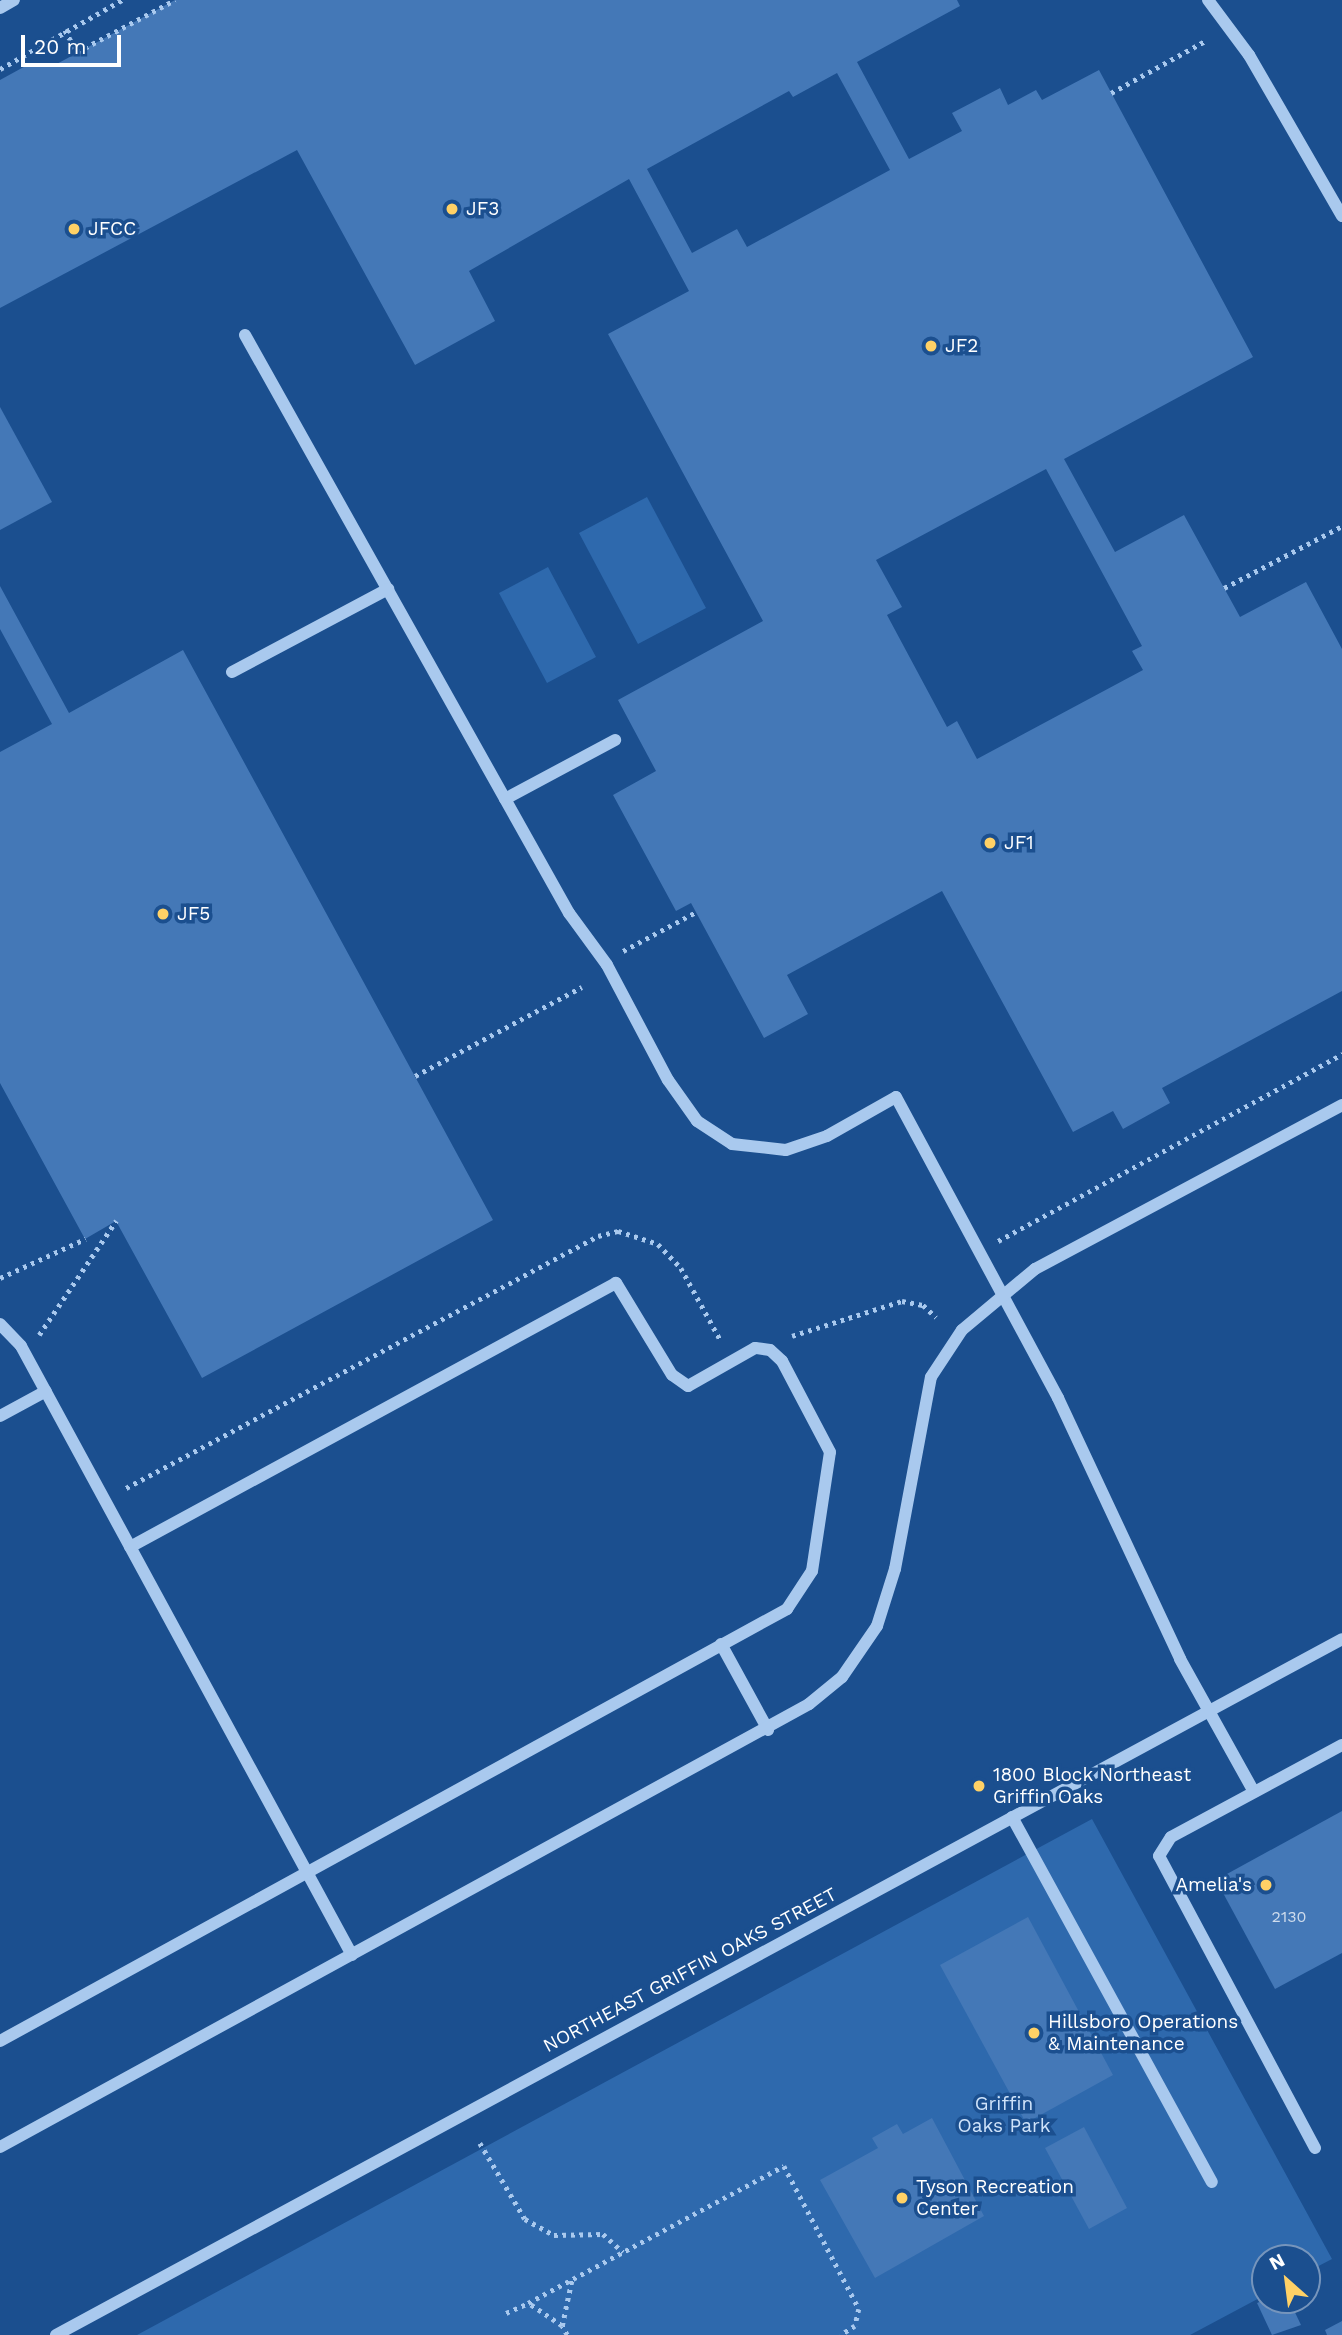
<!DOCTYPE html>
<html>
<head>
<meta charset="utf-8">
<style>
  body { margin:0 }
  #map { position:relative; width:1342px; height:2335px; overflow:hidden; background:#1b4f8f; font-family:"Work Sans",sans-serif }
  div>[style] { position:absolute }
  .green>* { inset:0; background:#2e69ad }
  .building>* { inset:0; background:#4478b7 }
  .path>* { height:4.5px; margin-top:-2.25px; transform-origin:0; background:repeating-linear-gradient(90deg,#a9c9ee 0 3.5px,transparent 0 8.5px) }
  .minor>* { height:12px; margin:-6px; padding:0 6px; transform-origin:6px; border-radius:6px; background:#a9c9ee }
  .dots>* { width:19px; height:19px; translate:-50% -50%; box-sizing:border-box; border:4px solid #1b4f8f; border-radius:50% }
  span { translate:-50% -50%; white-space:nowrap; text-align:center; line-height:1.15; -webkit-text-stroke:7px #1b4f8f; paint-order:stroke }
  .number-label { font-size:16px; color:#d0dded }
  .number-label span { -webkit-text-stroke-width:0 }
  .poi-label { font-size:19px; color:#fff }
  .left { translate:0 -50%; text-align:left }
  .right { translate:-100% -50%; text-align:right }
  .street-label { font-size:19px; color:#fff }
  .park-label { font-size:19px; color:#cfe3fa }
  .north { position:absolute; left:1251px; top:2244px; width:70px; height:70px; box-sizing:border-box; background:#1b4f8f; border:2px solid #7695bc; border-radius:50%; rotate:332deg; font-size:19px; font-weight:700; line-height:28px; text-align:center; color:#fff }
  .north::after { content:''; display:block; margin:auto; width:24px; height:32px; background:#ffd166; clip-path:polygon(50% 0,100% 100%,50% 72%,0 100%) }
  .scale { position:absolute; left:21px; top:35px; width:100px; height:32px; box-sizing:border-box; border:4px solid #fff; border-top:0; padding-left:9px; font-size:21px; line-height:24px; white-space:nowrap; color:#fff; -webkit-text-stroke:5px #1b4f8f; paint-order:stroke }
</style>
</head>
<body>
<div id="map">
  <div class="green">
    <i style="clip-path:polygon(647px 497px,706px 608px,638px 644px,579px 533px)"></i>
    <i style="clip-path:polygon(548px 567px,596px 657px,547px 683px,499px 593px)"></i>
    <i style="clip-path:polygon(1092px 1819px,1332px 2259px,1307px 2272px,1307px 2258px,1265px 2258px,1265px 2295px,1190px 2335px,137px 2335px)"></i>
  </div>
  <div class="building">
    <i style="clip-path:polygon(evenodd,175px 0,957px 0,960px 6px,857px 62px,909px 159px,962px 131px,952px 113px,1000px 88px,1008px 105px,1036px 90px,1042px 100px,1099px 70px,1253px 357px,1064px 459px,1115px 552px,1184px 515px,1240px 617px,1306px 582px,1342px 649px,1342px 991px,1162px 1088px,1170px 1103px,1123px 1129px,1113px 1111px,1073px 1132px,942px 891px,787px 975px,808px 1014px,764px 1038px,691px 903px,676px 911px,613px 795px,656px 771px,618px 700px,763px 621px,608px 334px,689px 291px,629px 179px,469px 271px,495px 321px,415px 365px,297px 150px,0 308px,0 80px,31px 63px,53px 66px,175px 0,837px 73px,890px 170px,747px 247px,737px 229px,692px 253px,647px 169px,789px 91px,793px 97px,837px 73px,175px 0,1046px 469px,1142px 646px,1132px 651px,1143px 670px,977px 759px,957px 721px,947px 727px,887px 615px,902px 607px,876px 560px,1046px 469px)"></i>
    <i style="clip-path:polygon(0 407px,52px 502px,0 530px)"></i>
    <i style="clip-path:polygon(0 586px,69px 713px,183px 650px,493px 1220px,202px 1378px,116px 1221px,85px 1239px,0 1083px,0 752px,52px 724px,0 629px)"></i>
    <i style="clip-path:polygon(1342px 1811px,1342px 1953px,1275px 1989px,1216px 1880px)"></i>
    <i style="clip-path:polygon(1028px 1917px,1113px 2075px,1026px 2123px,940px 1965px)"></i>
    <i style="clip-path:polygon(932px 2118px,984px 2216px,875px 2278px,820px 2180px,878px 2148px,872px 2138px,897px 2124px,903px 2134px)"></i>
    <i style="clip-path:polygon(1084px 2127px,1127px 2208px,1089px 2229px,1045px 2148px)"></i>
    <i style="clip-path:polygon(1264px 2300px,1289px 2300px,1301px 2325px,1272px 2335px,1257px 2303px)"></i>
    <i style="clip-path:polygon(1342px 2321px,1342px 2335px,1327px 2335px,1325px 2330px)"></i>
  </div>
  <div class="path">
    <i style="left:65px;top:30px;width:25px;rotate:61deg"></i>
    <i style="left:77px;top:52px;width:111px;rotate:-28deg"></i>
    <i style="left:0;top:69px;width:140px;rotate:-29.5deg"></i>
    <i style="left:1111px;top:93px;width:110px;rotate:-28.9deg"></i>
    <i style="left:1224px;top:588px;width:133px;rotate:-27.7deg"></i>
    <i style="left:623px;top:951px;width:83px;rotate:-28.1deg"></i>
    <i style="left:415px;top:1076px;width:189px;rotate:-28.1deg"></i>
    <i style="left:998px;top:1241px;width:392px;rotate:-28.5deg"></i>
    <i style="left:0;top:1278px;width:94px;rotate:-24.6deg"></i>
    <i style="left:39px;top:1335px;width:138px;rotate:-56deg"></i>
    <i style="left:792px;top:1336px;width:115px;rotate:-17.7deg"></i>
    <i style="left:902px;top:1301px;width:21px;rotate:11deg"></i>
    <i style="left:923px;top:1305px;width:18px;rotate:43deg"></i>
    <i style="left:126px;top:1488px;width:535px;rotate:-28.1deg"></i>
    <i style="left:598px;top:1236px;width:21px;rotate:-14deg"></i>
    <i style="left:618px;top:1231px;width:42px;rotate:18deg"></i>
    <i style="left:658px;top:1244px;width:33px;rotate:46deg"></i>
    <i style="left:681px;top:1268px;width:83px;rotate:61.3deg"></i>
    <i style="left:480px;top:2143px;width:88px;rotate:59.4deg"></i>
    <i style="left:525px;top:2219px;width:33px;rotate:29deg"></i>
    <i style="left:554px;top:2235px;width:49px;rotate:-1.2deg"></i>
    <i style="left:603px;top:2234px;width:27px;rotate:42deg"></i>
    <i style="left:506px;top:2313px;width:24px;rotate:-24deg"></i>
    <i style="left:562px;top:2326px;width:48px;rotate:-78deg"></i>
    <i style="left:567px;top:2335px;width:10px;rotate:-119deg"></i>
    <i style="left:562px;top:2326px;width:41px;rotate:-145.9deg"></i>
    <i style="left:528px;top:2303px;width:290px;rotate:-28.2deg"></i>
    <i style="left:784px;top:2166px;width:161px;rotate:62.3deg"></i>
    <i style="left:859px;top:2309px;width:17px;rotate:103deg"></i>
    <i style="left:855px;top:2326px;width:17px;rotate:147deg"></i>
  </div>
  <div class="minor">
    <i style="left:1208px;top:0;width:69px;rotate:53.3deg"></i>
    <i style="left:1249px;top:55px;width:186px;rotate:60deg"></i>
    <i style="left:0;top:8px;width:16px;rotate:-30deg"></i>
    <i style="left:245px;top:335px;width:663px;rotate:60.73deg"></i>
    <i style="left:569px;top:913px;width:64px;rotate:53.8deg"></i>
    <i style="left:607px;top:965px;width:130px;rotate:62.1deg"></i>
    <i style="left:668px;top:1080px;width:50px;rotate:54.7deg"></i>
    <i style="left:697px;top:1121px;width:42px;rotate:33.3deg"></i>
    <i style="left:732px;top:1144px;width:54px;rotate:6.3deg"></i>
    <i style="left:786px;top:1150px;width:43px;rotate:-18.9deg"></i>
    <i style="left:827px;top:1136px;width:79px;rotate:-29.5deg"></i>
    <i style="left:896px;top:1097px;width:342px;rotate:61.7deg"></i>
    <i style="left:1058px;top:1398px;width:288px;rotate:64.9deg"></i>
    <i style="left:1180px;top:1659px;width:152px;rotate:60.9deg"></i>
    <i style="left:232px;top:672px;width:177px;rotate:-28deg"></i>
    <i style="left:505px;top:799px;width:125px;rotate:-28.2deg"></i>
    <i style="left:0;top:1324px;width:30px;rotate:46deg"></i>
    <i style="left:21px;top:1346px;width:693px;rotate:61.48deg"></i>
    <i style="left:0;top:1416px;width:52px;rotate:-28.5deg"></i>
    <i style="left:721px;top:1644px;width:98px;rotate:61.3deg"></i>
    <i style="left:1012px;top:1817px;width:416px;rotate:61.3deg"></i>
    <i style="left:0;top:2041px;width:898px;rotate:-28.76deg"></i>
    <i style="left:787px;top:1609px;width:45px;rotate:-56.7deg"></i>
    <i style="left:812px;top:1571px;width:120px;rotate:-81.4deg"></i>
    <i style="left:830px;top:1452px;width:103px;rotate:-117.8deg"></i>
    <i style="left:782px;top:1361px;width:16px;rotate:-137deg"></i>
    <i style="left:770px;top:1350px;width:15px;rotate:-172deg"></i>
    <i style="left:755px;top:1348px;width:77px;rotate:150.4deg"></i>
    <i style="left:688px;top:1386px;width:19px;rotate:-145deg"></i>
    <i style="left:672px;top:1375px;width:108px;rotate:-121.3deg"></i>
    <i style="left:616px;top:1283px;width:553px;rotate:151.49deg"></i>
    <i style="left:0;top:2147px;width:922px;rotate:-28.7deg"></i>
    <i style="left:809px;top:1704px;width:43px;rotate:-39.3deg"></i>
    <i style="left:842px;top:1677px;width:62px;rotate:-55.5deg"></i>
    <i style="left:877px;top:1626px;width:60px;rotate:-72.5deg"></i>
    <i style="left:895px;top:1569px;width:195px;rotate:-79.4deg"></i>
    <i style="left:931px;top:1377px;width:56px;rotate:-56.6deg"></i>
    <i style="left:962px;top:1330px;width:95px;rotate:-39.9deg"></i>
    <i style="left:1035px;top:1269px;width:348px;rotate:-28.1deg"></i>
    <i style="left:1315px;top:2148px;width:331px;rotate:-118.1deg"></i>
    <i style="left:1159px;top:1856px;width:22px;rotate:-58deg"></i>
    <i style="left:1171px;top:1837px;width:194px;rotate:-28.3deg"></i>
    <i style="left:56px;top:2335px;width:1462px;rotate:-28.42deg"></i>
  </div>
  <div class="dots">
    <i style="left:452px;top:209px;background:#ffd166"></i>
    <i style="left:74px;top:229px;background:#ffd166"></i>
    <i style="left:931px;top:346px;background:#ffd166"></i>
    <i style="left:990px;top:843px;background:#ffd166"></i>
    <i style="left:163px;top:914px;background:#ffd166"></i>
    <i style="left:979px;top:1786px;background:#ffd166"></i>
    <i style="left:1266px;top:1885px;background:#ffd166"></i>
    <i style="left:1034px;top:2033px;background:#ffd166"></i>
    <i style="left:902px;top:2198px;background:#ffd166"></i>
  </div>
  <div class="number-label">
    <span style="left:1289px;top:1917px">2130</span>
  </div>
  <div class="poi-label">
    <span class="left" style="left:466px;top:209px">JF3</span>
    <span class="left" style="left:88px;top:229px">JFCC</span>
    <span class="left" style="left:945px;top:346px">JF2</span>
    <span class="left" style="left:1004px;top:843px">JF1</span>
    <span class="left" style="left:177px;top:914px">JF5</span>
    <span class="left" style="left:993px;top:1786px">1800 Block Northeast<br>Griffin Oaks</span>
    <span class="right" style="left:1252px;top:1885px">Amelia's</span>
    <span class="left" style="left:1048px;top:2033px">Hillsboro Operations<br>&amp; Maintenance</span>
    <span class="left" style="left:916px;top:2198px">Tyson Recreation<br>Center</span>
  </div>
  <div class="street-label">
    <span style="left:690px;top:1970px;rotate:-28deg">NORTHEAST GRIFFIN OAKS STREET</span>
  </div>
  <div class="park-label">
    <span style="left:1004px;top:2115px">Griffin<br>Oaks Park</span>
  </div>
  <div class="north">N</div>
  <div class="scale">20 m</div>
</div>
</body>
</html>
